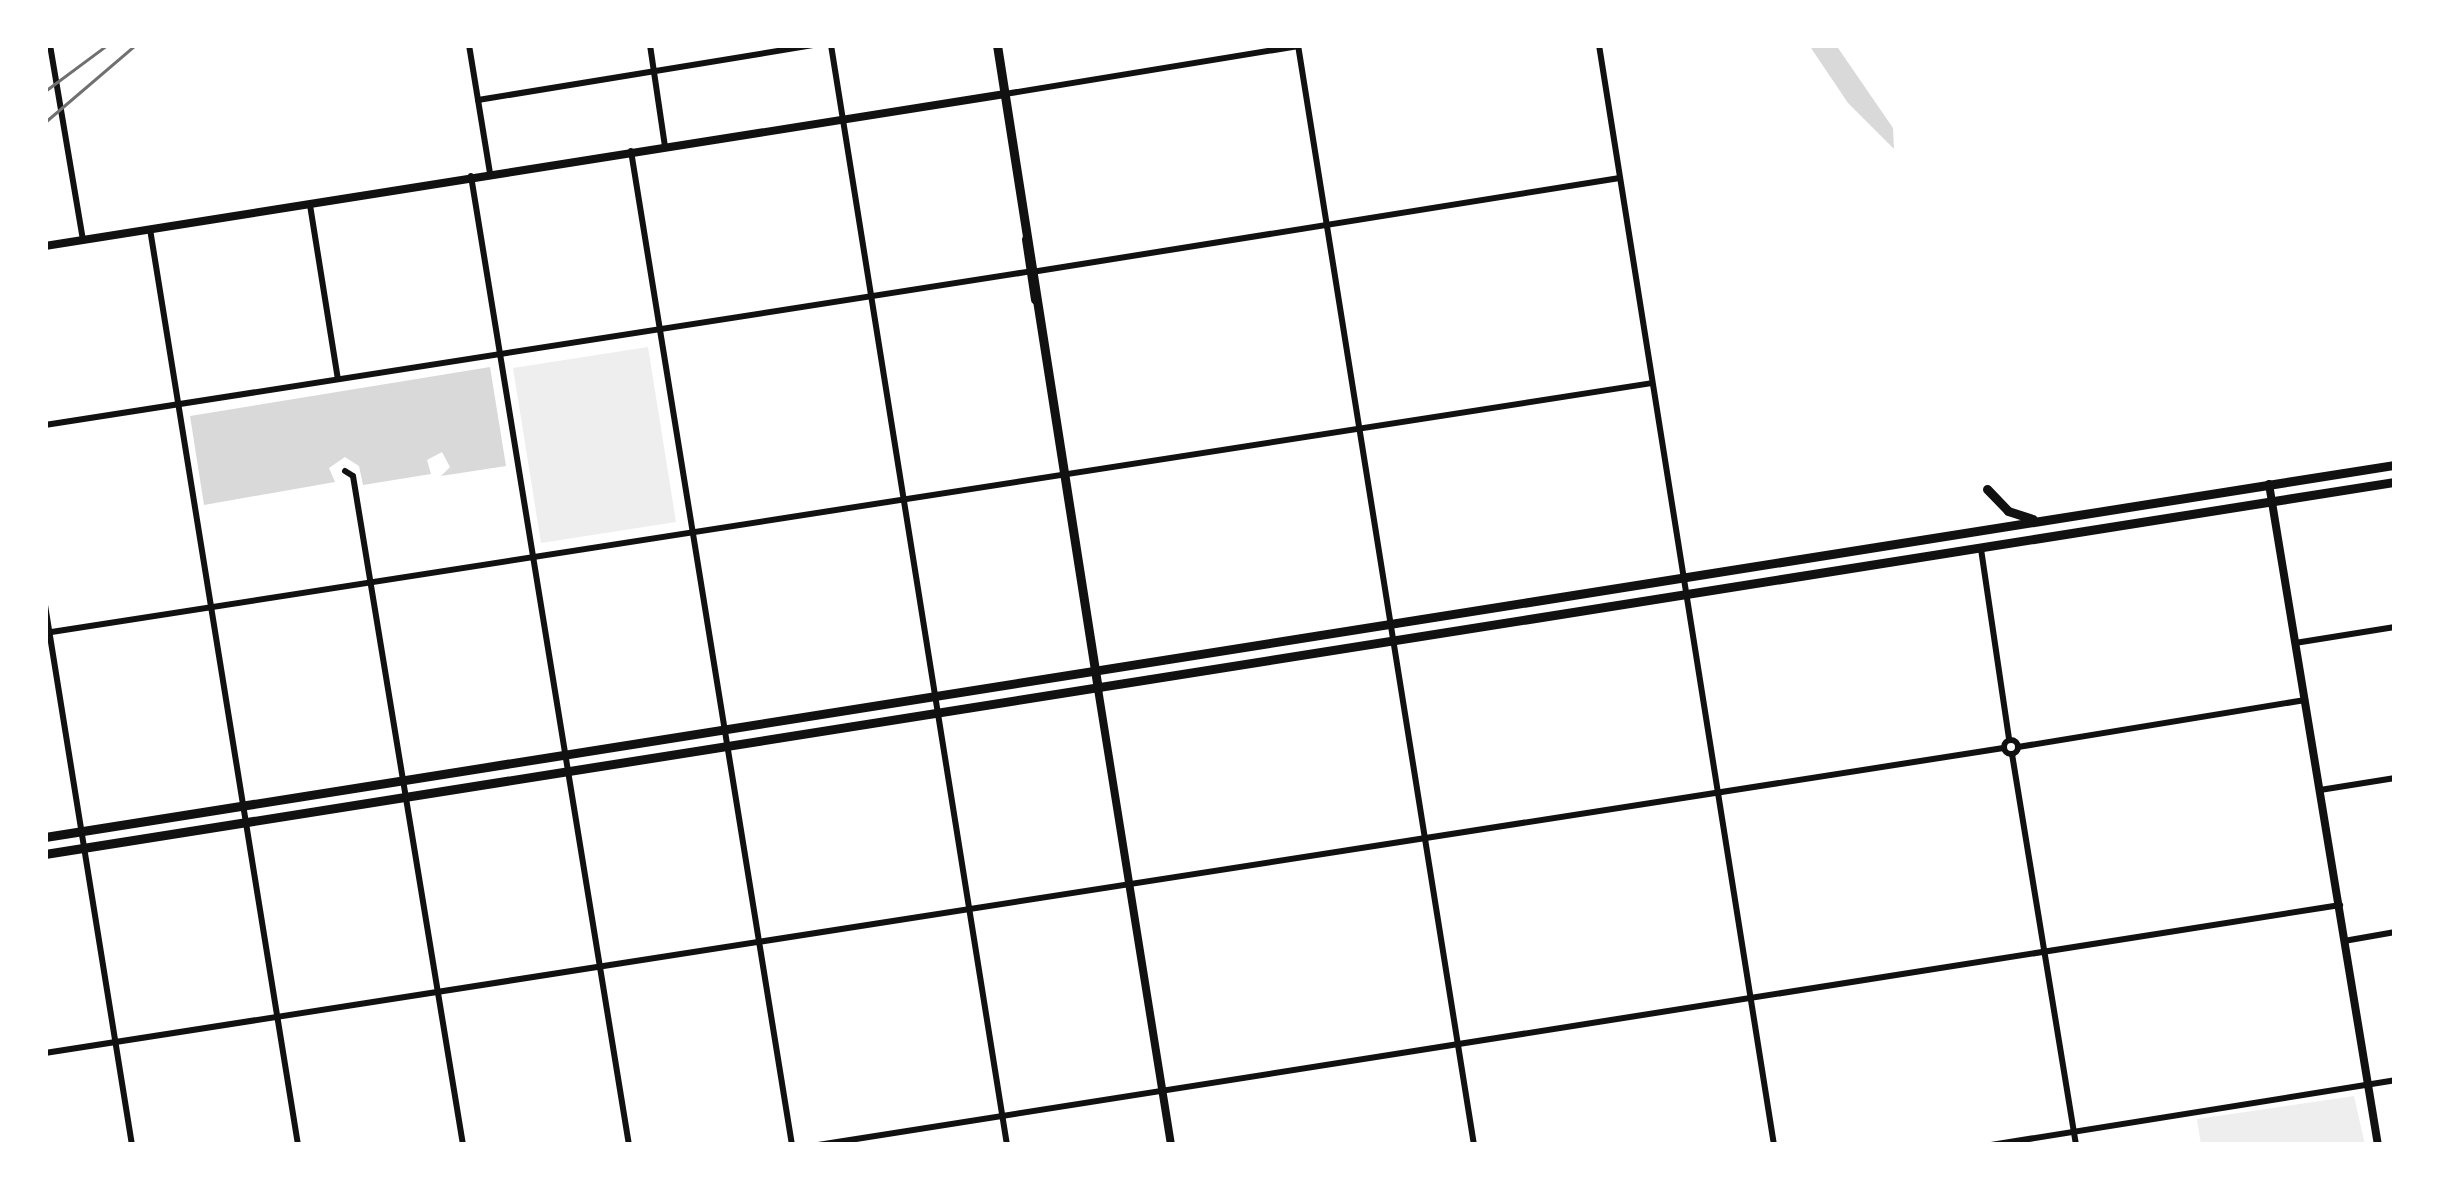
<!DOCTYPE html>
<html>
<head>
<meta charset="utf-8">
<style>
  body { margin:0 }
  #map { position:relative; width:2440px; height:1190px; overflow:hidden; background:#fff; font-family:Merriweather,serif }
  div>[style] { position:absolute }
  .green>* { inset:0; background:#eee }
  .water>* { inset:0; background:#d9d9d9 }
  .minor>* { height:6px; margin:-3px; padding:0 3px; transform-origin:3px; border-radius:3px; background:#111 }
  .minor>.ring { margin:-3px; padding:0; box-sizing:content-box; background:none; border:6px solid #111; border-radius:50% }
  .tertiary>* { height:8px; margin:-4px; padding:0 4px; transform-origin:4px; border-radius:4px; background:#111 }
  .secondary>* { height:8px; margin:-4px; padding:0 4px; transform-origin:4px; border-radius:4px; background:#111 }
  .primary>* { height:9px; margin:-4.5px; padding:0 4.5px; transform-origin:4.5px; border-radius:4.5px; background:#111 }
  .rail>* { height:3px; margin:-1.5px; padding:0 1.5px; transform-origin:1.5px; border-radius:1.5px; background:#707070 }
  span { translate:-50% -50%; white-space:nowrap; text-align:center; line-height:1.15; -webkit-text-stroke:12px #fff; paint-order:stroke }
  .frame { position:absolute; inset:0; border:48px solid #fff; pointer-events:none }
</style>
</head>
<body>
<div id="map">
  <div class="green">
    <i style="clip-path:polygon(648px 347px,676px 522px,541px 543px,513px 368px)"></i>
    <i style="clip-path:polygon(2354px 1096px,2365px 1145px,2201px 1145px,2197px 1119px)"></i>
  </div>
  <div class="water">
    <i style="clip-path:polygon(1809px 45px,1836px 45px,1893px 128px,1894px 149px,1848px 103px)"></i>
    <i style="clip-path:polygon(490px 367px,506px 466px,441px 476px,450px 467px,442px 452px,427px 460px,431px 474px,363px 485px,359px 466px,345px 457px,329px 468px,335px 482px,204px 505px,190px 416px)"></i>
  </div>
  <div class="minor">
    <i style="left:50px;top:45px;width:198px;rotate:80.4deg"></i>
    <i style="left:469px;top:45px;width:130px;rotate:80.7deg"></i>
    <i style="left:650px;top:45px;width:102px;rotate:81.6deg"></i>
    <i style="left:831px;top:45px;width:1114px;rotate:80.91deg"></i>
    <i style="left:1298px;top:45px;width:1114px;rotate:80.91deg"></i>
    <i style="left:1599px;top:45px;width:1114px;rotate:80.96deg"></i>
    <i style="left:1005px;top:94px;width:296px;rotate:-9.3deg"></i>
    <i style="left:478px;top:100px;width:341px;rotate:-9.3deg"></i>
    <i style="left:631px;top:151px;width:1007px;rotate:80.8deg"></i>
    <i style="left:471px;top:176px;width:982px;rotate:80.74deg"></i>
    <i style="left:310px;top:205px;width:176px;rotate:80.9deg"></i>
    <i style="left:150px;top:229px;width:928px;rotate:80.82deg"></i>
    <i style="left:1038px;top:271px;width:589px;rotate:-9.08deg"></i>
    <i style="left:45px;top:425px;width:994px;rotate:-8.86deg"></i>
    <i style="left:345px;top:471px;width:9px;rotate:32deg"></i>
    <i style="left:353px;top:476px;width:678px;rotate:80.66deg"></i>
    <i style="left:1981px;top:549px;width:192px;rotate:81.6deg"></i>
    <i style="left:45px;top:605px;width:547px;rotate:80.85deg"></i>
    <i style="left:45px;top:633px;width:1626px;rotate:-8.84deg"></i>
    <i style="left:2295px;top:643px;width:101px;rotate:-9.1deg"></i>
    <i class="ring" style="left:2004px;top:740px;width:8px;height:8px"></i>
    <i style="left:2018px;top:747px;width:291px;rotate:-9.3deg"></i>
    <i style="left:2012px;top:754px;width:396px;rotate:80.7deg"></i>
    <i style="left:2320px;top:790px;width:76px;rotate:-9.1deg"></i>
    <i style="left:2344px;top:941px;width:52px;rotate:-10deg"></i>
    <i style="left:45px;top:1053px;width:1982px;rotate:-8.85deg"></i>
    <i style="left:818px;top:1145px;width:1541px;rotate:-8.96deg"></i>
    <i style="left:1991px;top:1145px;width:409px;rotate:-9.1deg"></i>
  </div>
  <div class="tertiary">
    <i style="left:45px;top:246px;width:972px;rotate:-9deg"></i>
    <i style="left:2269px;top:484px;width:670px;rotate:80.64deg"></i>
  </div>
  <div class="secondary">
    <i style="left:1098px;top:689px;width:462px;rotate:80.9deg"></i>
  </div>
  <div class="primary">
    <i style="left:997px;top:45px;width:652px;rotate:81.09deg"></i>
    <i style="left:1026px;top:239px;width:61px;rotate:81.5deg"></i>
    <i style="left:1987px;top:489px;width:30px;rotate:46deg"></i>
    <i style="left:2008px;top:511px;width:26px;rotate:18deg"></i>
    <i style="left:45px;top:837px;width:2379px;rotate:-9deg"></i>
    <i style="left:45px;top:854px;width:2379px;rotate:-9deg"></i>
  </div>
  <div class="rail">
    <i style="left:45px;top:91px;width:77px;rotate:-36.6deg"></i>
    <i style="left:45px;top:122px;width:118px;rotate:-40.5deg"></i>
  </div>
  <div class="frame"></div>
</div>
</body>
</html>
